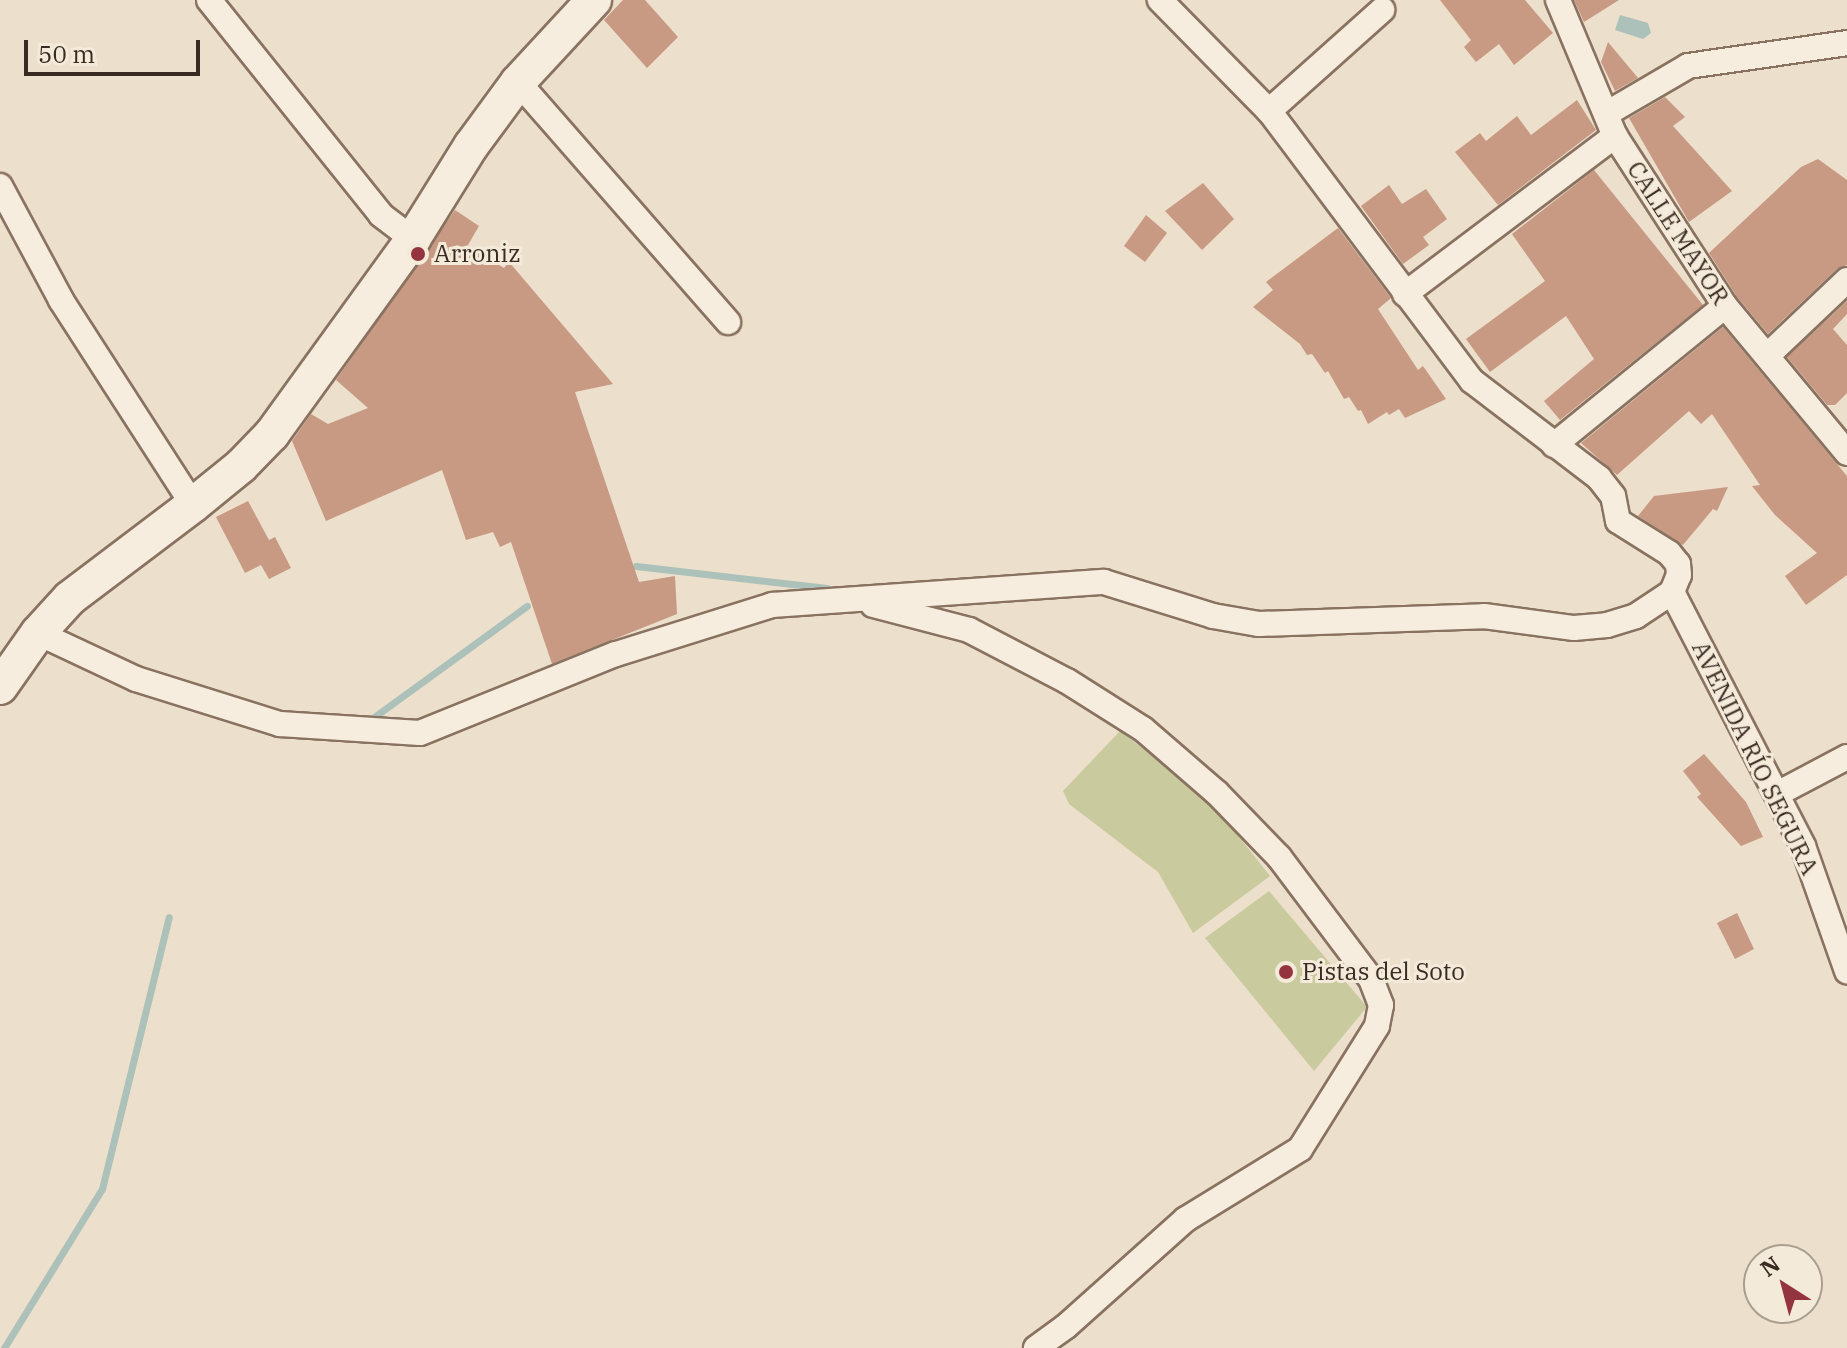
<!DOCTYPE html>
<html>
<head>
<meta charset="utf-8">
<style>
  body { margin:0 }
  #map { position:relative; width:1847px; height:1348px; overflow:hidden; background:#ecdfcb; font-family:"IBM Plex Serif",serif }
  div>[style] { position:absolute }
  .green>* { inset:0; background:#caca9f }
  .water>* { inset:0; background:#abc1b9 }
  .stream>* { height:7px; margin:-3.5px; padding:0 3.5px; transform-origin:3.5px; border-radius:3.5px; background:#abc1b9 }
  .building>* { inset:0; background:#c89983 }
  .roads { filter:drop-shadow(2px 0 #897260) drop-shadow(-2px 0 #897260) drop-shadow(0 2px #897260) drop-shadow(0 -2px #897260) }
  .minor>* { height:24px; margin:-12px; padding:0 12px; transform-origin:12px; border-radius:12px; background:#f7edde }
  .secondary>* { height:34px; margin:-17px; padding:0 17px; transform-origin:17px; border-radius:17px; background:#f7edde }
  .dots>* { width:22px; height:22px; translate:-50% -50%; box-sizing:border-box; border:4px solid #f4eada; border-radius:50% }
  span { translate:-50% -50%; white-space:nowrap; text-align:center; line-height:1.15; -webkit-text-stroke:6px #f4eada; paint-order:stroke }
  .street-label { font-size:24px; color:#3a2b22 }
  .poi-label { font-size:24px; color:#3a2b22 }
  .left { translate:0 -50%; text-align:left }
  .north { position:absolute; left:1743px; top:1244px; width:80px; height:80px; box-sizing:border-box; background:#f4eada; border:2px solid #aa9e90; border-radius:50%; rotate:324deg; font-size:22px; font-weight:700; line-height:32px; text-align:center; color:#3a2b22 }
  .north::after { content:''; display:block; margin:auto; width:28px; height:36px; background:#94343e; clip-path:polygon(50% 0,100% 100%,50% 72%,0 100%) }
  .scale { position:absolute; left:24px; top:40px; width:176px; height:36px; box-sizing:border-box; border:4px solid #3a2b22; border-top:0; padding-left:10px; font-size:24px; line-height:28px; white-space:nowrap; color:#3a2b22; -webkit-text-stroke:6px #f4eada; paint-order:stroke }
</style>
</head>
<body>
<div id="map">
  <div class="green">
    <i style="clip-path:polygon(1120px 731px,1183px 778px,1218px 810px,1270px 876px,1193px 933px,1158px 872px,1069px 804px,1063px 791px)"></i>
    <i style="clip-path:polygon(1269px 891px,1367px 1007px,1314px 1071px,1205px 938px)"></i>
  </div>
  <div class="water">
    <i style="clip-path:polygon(1620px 15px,1648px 23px,1651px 33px,1643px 39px,1615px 30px)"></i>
  </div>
  <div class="stream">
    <i style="left:636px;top:566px;width:192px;rotate:6.6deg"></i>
    <i style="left:374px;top:717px;width:189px;rotate:-36deg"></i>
    <i style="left:4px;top:1348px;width:187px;rotate:-58.4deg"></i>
    <i style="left:102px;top:1189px;width:280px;rotate:-76.2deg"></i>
  </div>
  <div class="building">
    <i style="clip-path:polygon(623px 0,645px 0,678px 37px,647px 68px,604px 20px)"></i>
    <i style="clip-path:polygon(1440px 0,1525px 0,1553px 33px,1514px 65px,1499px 44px,1476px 62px,1464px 47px,1471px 40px)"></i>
    <i style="clip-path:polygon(1574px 0,1619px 0,1584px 22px)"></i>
    <i style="clip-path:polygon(1608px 42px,1638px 78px,1615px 91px,1601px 62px)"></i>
    <i style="clip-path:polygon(1665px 97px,1685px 117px,1673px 126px,1732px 191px,1689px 222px,1629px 118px)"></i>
    <i style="clip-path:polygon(1577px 100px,1596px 130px,1498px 205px,1455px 152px,1480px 133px,1486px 141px,1517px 116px,1531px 135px)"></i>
    <i style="clip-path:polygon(1818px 159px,1847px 180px,1847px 265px,1837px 269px,1768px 334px,1737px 297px,1709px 253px,1801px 167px)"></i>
    <i style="clip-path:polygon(1594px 170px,1703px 305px,1560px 420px,1544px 401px,1594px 359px,1566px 316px,1490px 372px,1466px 339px,1545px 281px,1512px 234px)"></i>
    <i style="clip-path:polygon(1203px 183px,1234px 219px,1202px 250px,1165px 211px)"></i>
    <i style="clip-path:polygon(1389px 185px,1402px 204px,1426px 189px,1447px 219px,1423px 237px,1429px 245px,1403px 264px,1361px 206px)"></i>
    <i style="clip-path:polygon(455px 210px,479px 226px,468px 245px,504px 268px,509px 262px,613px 384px,575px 392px,639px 582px,675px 576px,677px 614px,552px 664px,511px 542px,500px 547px,493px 532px,466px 540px,442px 470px,326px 521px,292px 441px,311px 414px,328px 424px,368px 408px,336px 380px)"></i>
    <i style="clip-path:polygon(1146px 215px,1167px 233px,1145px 262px,1124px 246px)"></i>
    <i style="clip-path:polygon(1338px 228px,1391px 298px,1378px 309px,1418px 370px,1423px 366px,1446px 399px,1405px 418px,1399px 409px,1389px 415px,1387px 412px,1368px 424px,1361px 410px,1358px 411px,1349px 397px,1344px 399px,1328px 371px,1325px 373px,1312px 354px,1307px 355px,1300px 344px,1253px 307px,1273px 290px,1266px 282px)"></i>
    <i style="clip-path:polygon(1847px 301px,1847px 314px,1833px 329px,1847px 345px,1847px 393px,1835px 405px,1827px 405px,1787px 357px)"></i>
    <i style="clip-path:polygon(1723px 327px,1847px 476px,1847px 575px,1806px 605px,1785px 576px,1817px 553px,1775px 515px,1752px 486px,1760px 485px,1712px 414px,1701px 424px,1689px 411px,1617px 475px,1581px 443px)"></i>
    <i style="clip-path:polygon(1728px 487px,1717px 511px,1713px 509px,1683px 545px,1638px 516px,1654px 496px)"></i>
    <i style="clip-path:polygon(248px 501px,269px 540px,275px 537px,291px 568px,269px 579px,261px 565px,245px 573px,216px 517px)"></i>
    <i style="clip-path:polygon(1704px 754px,1746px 802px,1763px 837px,1741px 846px,1697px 797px,1701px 794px,1683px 771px)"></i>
    <i style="clip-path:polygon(1737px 913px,1754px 949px,1735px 959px,1717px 923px)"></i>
  </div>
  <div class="roads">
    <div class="minor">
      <i style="left:209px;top:0;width:275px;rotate:51.3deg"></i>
      <i style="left:381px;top:215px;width:40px;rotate:37deg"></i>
      <i style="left:1558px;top:0;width:147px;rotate:67.3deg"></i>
      <i style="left:1615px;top:136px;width:202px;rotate:57.1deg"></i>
      <i style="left:1725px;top:306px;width:191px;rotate:50.3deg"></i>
      <i style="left:518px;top:82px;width:319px;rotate:48.8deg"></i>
      <i style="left:1269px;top:111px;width:152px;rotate:-41.8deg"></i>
      <i style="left:1606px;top:114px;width:95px;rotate:-30.3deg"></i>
      <i style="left:1688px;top:66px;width:161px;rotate:-8.2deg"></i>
      <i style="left:0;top:186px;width:129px;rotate:61.8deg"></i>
      <i style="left:61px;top:300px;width:244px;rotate:57.2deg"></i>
      <i style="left:1405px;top:294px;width:263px;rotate:-37deg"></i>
      <i style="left:1768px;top:355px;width:109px;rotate:-43.5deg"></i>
      <i style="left:1554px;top:445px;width:220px;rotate:-39.1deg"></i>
      <i style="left:1672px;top:592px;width:286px;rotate:62.7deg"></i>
      <i style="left:1803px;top:846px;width:133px;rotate:70.6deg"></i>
      <i style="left:873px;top:605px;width:99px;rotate:14.6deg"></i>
      <i style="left:969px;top:630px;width:110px;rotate:27.5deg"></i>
      <i style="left:1067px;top:681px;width:90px;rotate:32.3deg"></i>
      <i style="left:1143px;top:729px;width:98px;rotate:40.9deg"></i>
      <i style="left:1217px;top:793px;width:89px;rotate:45.9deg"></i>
      <i style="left:1279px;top:857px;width:153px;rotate:53deg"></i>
      <i style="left:1371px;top:979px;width:28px;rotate:69deg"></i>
      <i style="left:1381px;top:1005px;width:21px;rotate:101deg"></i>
      <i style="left:1377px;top:1026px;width:145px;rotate:122deg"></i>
      <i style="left:1300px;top:1149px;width:134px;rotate:148.4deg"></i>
      <i style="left:1186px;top:1219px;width:162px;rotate:138.2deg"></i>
      <i style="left:1065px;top:1327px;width:36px;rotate:144deg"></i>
      <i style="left:38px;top:633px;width:108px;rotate:25.1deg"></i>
      <i style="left:136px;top:679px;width:151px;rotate:17.4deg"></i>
      <i style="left:280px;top:724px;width:140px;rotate:3.7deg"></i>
      <i style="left:420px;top:733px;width:211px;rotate:-22deg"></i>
      <i style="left:616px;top:654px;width:164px;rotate:-17.4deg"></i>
      <i style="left:772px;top:605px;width:333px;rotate:-4deg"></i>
      <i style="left:1104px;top:582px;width:114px;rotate:17.3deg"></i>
      <i style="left:1213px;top:616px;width:47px;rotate:9.9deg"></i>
      <i style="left:1259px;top:624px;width:225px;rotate:-2deg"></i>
      <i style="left:1484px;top:616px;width:91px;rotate:7.6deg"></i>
      <i style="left:1574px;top:628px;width:33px;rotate:-5deg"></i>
      <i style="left:1607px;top:625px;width:30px;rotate:-17deg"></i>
      <i style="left:1636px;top:616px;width:43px;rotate:-33.7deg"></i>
      <i style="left:1672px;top:592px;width:18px;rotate:-68deg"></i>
      <i style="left:1679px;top:575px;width:11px;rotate:-95deg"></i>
      <i style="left:1678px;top:564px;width:14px;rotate:-129deg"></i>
      <i style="left:1669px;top:553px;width:60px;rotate:-147.9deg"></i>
      <i style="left:1618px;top:521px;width:25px;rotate:-101deg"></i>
      <i style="left:1613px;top:496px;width:23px;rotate:-128deg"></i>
      <i style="left:1599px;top:478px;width:160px;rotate:-142.6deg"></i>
      <i style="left:1472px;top:381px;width:338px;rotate:-126.9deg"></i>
      <i style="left:1269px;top:111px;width:156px;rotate:-134.5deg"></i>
      <i style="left:1777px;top:794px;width:79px;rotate:-27.9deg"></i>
    </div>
    <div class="secondary">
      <i style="left:0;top:687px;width:66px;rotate:-54.9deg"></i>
      <i style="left:38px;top:633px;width:47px;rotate:-47.6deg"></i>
      <i style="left:70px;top:598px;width:154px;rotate:-37.1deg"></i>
      <i style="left:193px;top:505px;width:62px;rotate:-39.1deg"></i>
      <i style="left:241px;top:466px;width:45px;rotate:-45.9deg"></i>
      <i style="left:272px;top:434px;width:241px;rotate:-54.1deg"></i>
      <i style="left:413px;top:239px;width:110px;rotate:-58.1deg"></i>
      <i style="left:471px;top:146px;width:79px;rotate:-53.7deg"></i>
      <i style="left:518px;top:82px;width:112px;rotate:-47.2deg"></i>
    </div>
  </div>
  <div class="dots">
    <i style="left:418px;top:254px;background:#94343e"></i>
    <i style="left:1286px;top:972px;background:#94343e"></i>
  </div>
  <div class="street-label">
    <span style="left:1678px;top:233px;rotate:57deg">CALLE MAYOR</span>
    <span style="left:1755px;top:758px;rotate:64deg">AVENIDA RÍO SEGURA</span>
  </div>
  <div class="poi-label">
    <span class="left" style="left:434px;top:254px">Arroniz</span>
    <span class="left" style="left:1302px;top:972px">Pistas del Soto</span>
  </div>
  <div class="north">N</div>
  <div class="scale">50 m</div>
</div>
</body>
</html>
